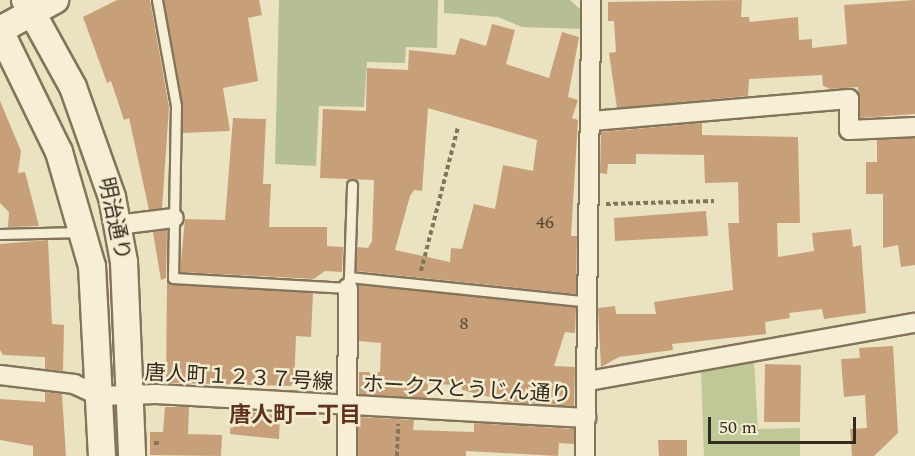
<!DOCTYPE html>
<html>
<head>
<meta charset="utf-8">
<style>
  body { margin:0 }
  #map { position:relative; width:915px; height:456px; overflow:hidden; background:#ebe2c2; font-family:Spectral,"Noto Sans JP",serif }
  div>[style] { position:absolute }
  .green>* { inset:0; background:#bfc897 }
  .cemetery>* { inset:0; background:#b6be96 }
  .building>* { inset:0; background:#c7a07a }
  .path>* { height:4px; margin-top:-2px; transform-origin:0; background:repeating-linear-gradient(90deg,#84745a 0 4.5px,transparent 0 7.5px) }
  .roads { filter:drop-shadow(2px 0 #84745a) drop-shadow(-2px 0 #84745a) drop-shadow(0 2px #84745a) drop-shadow(0 -2px #84745a) }
  .lane>* { height:9px; margin:-4.5px; padding:0 4.5px; transform-origin:4.5px; border-radius:4.5px; background:#f7efd5 }
  .street>* { height:18px; margin:-9px; padding:0 9px; transform-origin:9px; border-radius:9px; background:#f7efd5 }
  .secondary>* { height:26px; margin:-13px; padding:0 13px; transform-origin:13px; border-radius:13px; background:#f7efd5 }
  span { translate:-50% -50%; white-space:nowrap; text-align:center; line-height:1.15; -webkit-text-stroke:5px #f3ecd1; paint-order:stroke }
  .number-label { font-size:18px; color:#594835 }
  .number-label span { -webkit-text-stroke-width:0 }
  .street-label { font-size:21px; color:#342a1e }
  .neighbourhood-label { font-size:22px; color:#5f3220; font-weight:700 }
  .scale { position:absolute; left:708px; top:417px; width:148px; height:27px; box-sizing:border-box; border:3px solid #342a1e; border-top:0; padding-left:8px; font-size:18px; line-height:21px; white-space:nowrap; color:#342a1e; -webkit-text-stroke:4px #f3ecd1; paint-order:stroke }
</style>
</head>
<body>
<div id="map">
  <div class="green">
    <i style="clip-path:polygon(754px 360px,758px 429px,800px 428px,800px 456px,704px 456px,701px 370px)"></i>
  </div>
  <div class="cemetery">
    <i style="clip-path:polygon(279px 0,438px 0,437px 48px,406px 47px,405px 63px,367px 62px,364px 107px,319px 106px,316px 166px,275px 164px)"></i>
    <i style="clip-path:polygon(444px 0,570px 0,583px 12px,583px 29px,522px 27px,498px 17px,444px 13px)"></i>
  </div>
  <div class="building">
    <i style="clip-path:polygon(117px 0,150px 0,169px 107px,162px 208px,149px 210px,129px 118px,124px 120px,111px 81px,107px 83px,83px 17px)"></i>
    <i style="clip-path:polygon(164px 0,259px 0,262px 15px,248px 18px,258px 81px,223px 88px,230px 131px,182px 133px,183px 105px)"></i>
    <i style="clip-path:polygon(742px 0,741px 17px,749px 17px,750px 22px,798px 17px,799px 40px,812px 39px,812px 48px,847px 44px,844px 5px,915px 0,915px 114px,860px 118px,858px 87px,831px 89px,823px 86px,822px 75px,749px 79px,748px 96px,617px 108px,609px 53px,616px 52px,614px 21px,608px 21px,608px 2px)"></i>
    <i style="clip-path:polygon(evenodd,492px 24px,515px 30px,506px 64px,549px 78px,562px 32px,579px 37px,568px 97px,578px 100px,572px 118px,578px 120px,571px 236px,577px 236px,576px 294px,356px 271px,357px 247px,368px 248px,372px 241px,374px 180px,320px 178px,323px 109px,366px 111px,367px 68px,408px 70px,409px 50px,455px 55px,460px 38px,486px 46px,492px 24px,428px 108px,537px 140px,533px 171px,503px 165px,495px 209px,474px 204px,462px 249px,451px 248px,450px 262px,395px 250px,410px 196px,414px 190px,422px 191px,428px 108px)"></i>
    <i style="clip-path:polygon(0 101px,21px 151px,18px 173px,25px 172px,39px 226px,8px 227px,9px 212px,0 203px)"></i>
    <i style="clip-path:polygon(233px 118px,266px 119px,263px 184px,271px 184px,269px 227px,327px 227px,327px 246px,343px 247px,342px 272px,325px 271px,314px 279px,180px 272px,185px 219px,225px 220px)"></i>
    <i style="clip-path:polygon(702px 123px,702px 135px,798px 137px,800px 223px,777px 223px,778px 257px,814px 251px,812px 233px,851px 229px,853px 247px,861px 245px,866px 313px,824px 319px,822px 309px,789px 313px,790px 318px,765px 322px,766px 334px,672px 344px,673px 350px,619px 357px,601px 367px,598px 308px,615px 306px,616px 314px,656px 314px,654px 302px,733px 290px,728px 223px,739px 223px,738px 182px,705px 183px,704px 155px,636px 154px,636px 164px,608px 164px,607px 174px,600px 173px,601px 132px)"></i>
    <i style="clip-path:polygon(915px 138px,915px 265px,901px 267px,898px 245px,883px 248px,883px 194px,866px 194px,866px 162px,877px 162px,877px 140px)"></i>
    <i style="clip-path:polygon(706px 211px,708px 236px,615px 241px,614px 218px)"></i>
    <i style="clip-path:polygon(167px 230px,166px 278px,161px 280px,153px 232px)"></i>
    <i style="clip-path:polygon(48px 240px,52px 324px,64px 325px,63px 371px,45px 369px,45px 357px,3px 355px,0 350px,0 244px)"></i>
    <i style="clip-path:polygon(167px 281px,313px 293px,311px 337px,296px 336px,294px 386px,166px 383px)"></i>
    <i style="clip-path:polygon(358px 285px,576px 307px,575px 333px,565px 332px,554px 366px,575px 367px,574px 406px,510px 402px,462px 390px,462px 385px,428px 384px,427px 398px,359px 394px,359px 372px,380px 372px,381px 343px,359px 341px)"></i>
    <i style="clip-path:polygon(893px 346px,898px 433px,874px 456px,852px 456px,850px 429px,867px 428px,865px 395px,844px 397px,841px 359px,860px 358px,859px 348px)"></i>
    <i style="clip-path:polygon(765px 364px,801px 365px,800px 422px,764px 422px)"></i>
    <i style="clip-path:polygon(45px 392px,62px 394px,66px 456px,33px 456px,33px 446px,0 440px,0 399px,45px 402px)"></i>
    <i style="clip-path:polygon(165px 407px,189px 407px,188px 434px,222px 435px,221px 456px,150px 455px,150px 432px,163px 432px)"></i>
    <i style="clip-path:polygon(231px 409px,280px 416px,279px 439px,230px 434px)"></i>
    <i style="clip-path:polygon(358px 417px,414px 420px,413px 430px,474px 432px,474px 423px,574px 429px,574px 444px,559px 443px,558px 456px,466px 451px,466px 456px,358px 456px)"></i>
    <i style="clip-path:polygon(658px 440px,687px 440px,687px 456px,659px 456px)"></i>
  </div>
  <div class="path">
    <i style="left:606px;top:204px;width:108px;rotate:-1.6deg"></i>
    <i style="left:421px;top:271px;width:149px;rotate:-75.6deg"></i>
    <i style="left:154px;top:443px;width:8px"></i>
    <i style="left:397px;top:456px;width:32px;rotate:-88deg"></i>
  </div>
  <div class="roads">
    <div class="lane">
      <i style="left:157px;top:0;width:108px;rotate:79.8deg"></i>
      <i style="left:176px;top:106px;width:172px;rotate:91deg"></i>
      <i style="left:173px;top:278px;width:175px;rotate:3.3deg"></i>
      <i style="left:348px;top:288px;width:11px;rotate:-85deg"></i>
      <i style="left:349px;top:277px;width:241px;rotate:5.9deg"></i>
      <i style="left:0;top:234px;width:81px;rotate:-1.4deg"></i>
      <i style="left:349px;top:277px;width:92px;rotate:-88.1deg"></i>
    </div>
    <div class="street">
      <i style="left:592px;top:121px;width:258px;rotate:-4.9deg"></i>
      <i style="left:849px;top:99px;width:31px;rotate:90deg"></i>
      <i style="left:849px;top:130px;width:66px;rotate:-2.6deg"></i>
      <i style="left:117px;top:225px;width:57px;rotate:-7deg"></i>
      <i style="left:0;top:375px;width:75px;rotate:6.9deg"></i>
      <i style="left:74px;top:384px;width:29px;rotate:25deg"></i>
      <i style="left:100px;top:396px;width:56px;rotate:-2deg"></i>
      <i style="left:156px;top:394px;width:431px;rotate:3.2deg"></i>
      <i style="left:588px;top:381px;width:332px;rotate:-10.1deg"></i>
      <i style="left:347px;top:456px;width:168px;rotate:-89.7deg"></i>
      <i style="left:585px;top:456px;width:456px;rotate:-89.2deg"></i>
    </div>
    <div class="secondary">
      <i style="left:25px;top:0;width:99px;rotate:61.1deg"></i>
      <i style="left:73px;top:87px;width:117px;rotate:70.5deg"></i>
      <i style="left:112px;top:197px;width:66px;rotate:79.5deg"></i>
      <i style="left:124px;top:262px;width:194px;rotate:87.6deg"></i>
      <i style="left:0;top:30px;width:63px;rotate:-28.6deg"></i>
      <i style="left:0;top:31px;width:135px;rotate:64deg"></i>
      <i style="left:59px;top:152px;width:119px;rotate:73.9deg"></i>
      <i style="left:92px;top:266px;width:190px;rotate:87deg"></i>
    </div>
  </div>
  <div class="number-label">
    <span style="left:545px;top:223px">46</span>
    <span style="left:464px;top:324px">8</span>
  </div>
  <div class="street-label">
    <span style="left:114px;top:219px;rotate:78deg">明治通り</span>
    <span style="left:239px;top:378px;rotate:3deg">唐人町１２３７号線</span>
    <span style="left:467px;top:390px;rotate:3deg">ホークスとうじん通り</span>
  </div>
  <div class="neighbourhood-label">
    <span style="left:295px;top:416px">唐人町一丁目</span>
  </div>
  <div class="scale">50 m</div>
</div>
</body>
</html>
